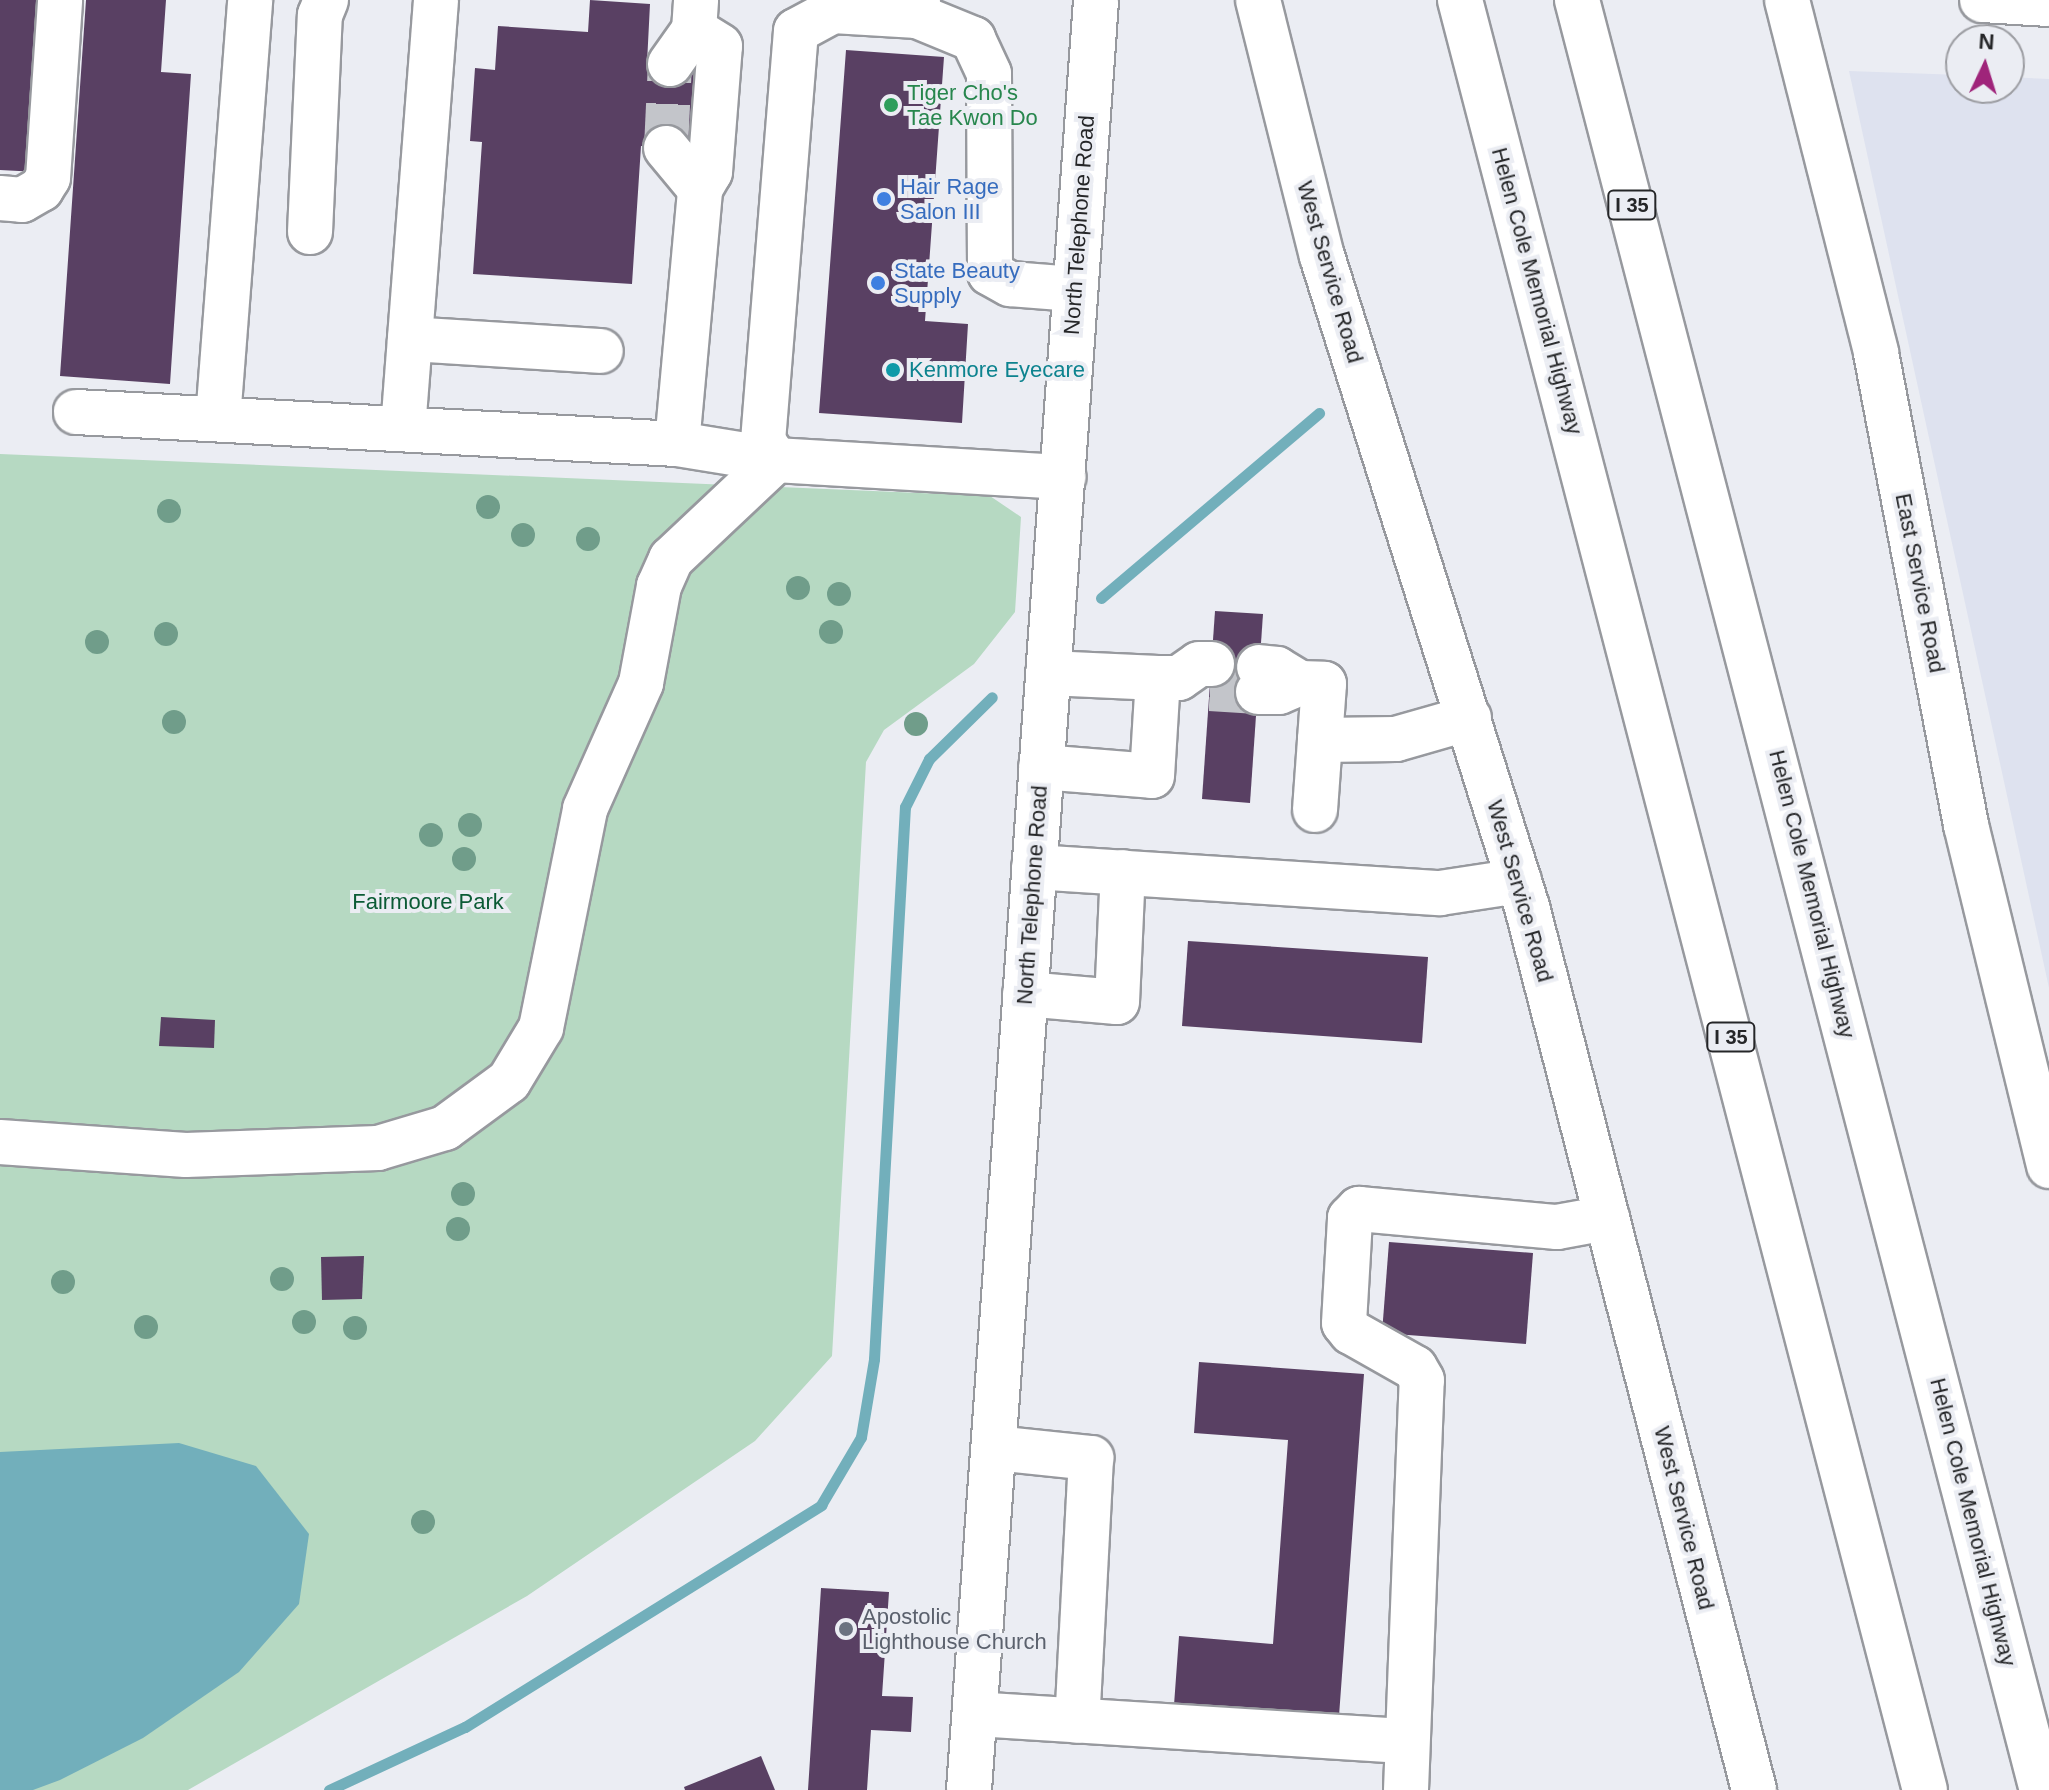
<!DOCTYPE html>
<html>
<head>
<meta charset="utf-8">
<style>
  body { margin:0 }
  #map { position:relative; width:2049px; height:1790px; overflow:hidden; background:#ebedf3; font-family:Helvetica,sans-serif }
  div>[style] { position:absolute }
  .built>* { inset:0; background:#dee2ef }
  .green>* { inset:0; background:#b6d9c2 }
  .water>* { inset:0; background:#72afbb }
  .stream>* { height:11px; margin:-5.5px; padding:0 5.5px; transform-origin:5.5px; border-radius:5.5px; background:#72afbb }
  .building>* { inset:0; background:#594063 }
  .minor-tunnel>* { height:44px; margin-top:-22px; transform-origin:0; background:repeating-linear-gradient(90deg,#c3c5ca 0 44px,transparent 0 66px) }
  .roads { filter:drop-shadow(2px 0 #97999e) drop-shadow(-2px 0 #97999e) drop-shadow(0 2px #97999e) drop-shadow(0 -2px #97999e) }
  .minor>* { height:44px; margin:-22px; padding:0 22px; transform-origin:22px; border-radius:22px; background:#fff }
  .major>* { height:44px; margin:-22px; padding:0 22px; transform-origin:22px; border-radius:22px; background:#fff }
  .highway>* { height:44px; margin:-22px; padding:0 22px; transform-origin:22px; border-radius:22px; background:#fff }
  .trees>* { width:24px; height:24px; margin:-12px; border-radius:50%; background:#709d8a }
  .dots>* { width:22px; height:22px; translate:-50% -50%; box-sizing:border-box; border:4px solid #ebedf3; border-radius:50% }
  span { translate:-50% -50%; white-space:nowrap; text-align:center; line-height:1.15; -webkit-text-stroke:8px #ebedf3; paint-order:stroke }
  .shield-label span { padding:2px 6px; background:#ebedf3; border:2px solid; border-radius:6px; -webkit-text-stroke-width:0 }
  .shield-label { font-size:20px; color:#252628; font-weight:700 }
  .leisure-label { font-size:22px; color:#27864d }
  .left { translate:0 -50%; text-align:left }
  .shop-label { font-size:22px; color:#366cbe }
  .street-label { font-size:22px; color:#252628 }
  .culture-label { font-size:22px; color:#0d838f }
  .park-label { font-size:22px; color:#0b5b35 }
  .worship-label { font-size:22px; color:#5b616d }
  .north { position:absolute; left:1945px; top:24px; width:80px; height:80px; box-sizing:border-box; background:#ebedf3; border:2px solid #9c9da2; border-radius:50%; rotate:4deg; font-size:22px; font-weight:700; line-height:32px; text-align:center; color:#252628 }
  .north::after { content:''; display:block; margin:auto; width:28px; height:36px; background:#9f247a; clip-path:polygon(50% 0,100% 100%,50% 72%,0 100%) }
</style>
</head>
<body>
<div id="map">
  <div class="built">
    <i style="clip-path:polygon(1849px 71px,1961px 75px,1961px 88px,2009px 88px,2009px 77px,2049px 79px,2049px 988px)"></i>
  </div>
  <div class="green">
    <i style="clip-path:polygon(0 454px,990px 496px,1021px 517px,1015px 612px,974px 664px,884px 730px,866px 762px,832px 1356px,755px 1441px,527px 1596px,188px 1790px,0 1790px)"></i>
  </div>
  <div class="water">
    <i style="clip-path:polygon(179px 1443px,256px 1466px,309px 1534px,299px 1604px,239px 1672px,143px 1738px,60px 1780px,33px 1790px,0 1790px,0 1452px)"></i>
  </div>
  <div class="stream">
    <i style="left:1101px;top:598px;width:286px;rotate:-40.3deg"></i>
    <i style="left:329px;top:1790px;width:150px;rotate:-24.9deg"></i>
    <i style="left:465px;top:1727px;width:420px;rotate:-31.9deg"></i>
    <i style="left:821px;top:1505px;width:79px;rotate:-59.5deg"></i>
    <i style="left:861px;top:1437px;width:79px;rotate:-80.5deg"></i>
    <i style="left:874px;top:1359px;width:553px;rotate:-86.79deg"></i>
    <i style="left:905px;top:807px;width:54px;rotate:-63.4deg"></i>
    <i style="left:929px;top:759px;width:88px;rotate:-44.5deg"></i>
  </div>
  <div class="building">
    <i style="clip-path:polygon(0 0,45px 0,38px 172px,0 170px)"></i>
    <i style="clip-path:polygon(86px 0,166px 0,161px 72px,191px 74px,170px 384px,60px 376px)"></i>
    <i style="clip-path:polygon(590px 0,650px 4px,647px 63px,707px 67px,701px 150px,641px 146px,632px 284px,473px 274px,482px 142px,470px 141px,475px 68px,495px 70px,498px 26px,588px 32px)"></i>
    <i style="clip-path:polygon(846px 50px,944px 57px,925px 321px,968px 324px,962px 423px,819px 413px)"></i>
    <i style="clip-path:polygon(1215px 611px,1263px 614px,1250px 803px,1202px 799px)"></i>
    <i style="clip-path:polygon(1188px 941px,1428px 957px,1422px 1043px,1182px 1026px)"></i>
    <i style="clip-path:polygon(161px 1017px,215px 1020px,214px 1048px,159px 1046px)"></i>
    <i style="clip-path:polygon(1389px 1242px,1533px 1253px,1526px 1344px,1382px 1333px)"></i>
    <i style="clip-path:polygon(364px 1256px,362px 1299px,322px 1300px,321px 1257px)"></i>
    <i style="clip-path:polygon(1199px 1362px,1364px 1374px,1339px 1716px,1174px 1705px,1179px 1636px,1273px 1644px,1288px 1440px,1194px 1433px)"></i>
    <i style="clip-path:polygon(821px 1588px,889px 1592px,882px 1696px,913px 1697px,911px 1732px,871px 1730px,867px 1790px,808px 1790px)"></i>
    <i style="clip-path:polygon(761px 1756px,775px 1790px,685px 1790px,684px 1787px)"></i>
  </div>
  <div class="minor-tunnel">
    <i style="left:666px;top:148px;width:84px;rotate:-87.3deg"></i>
    <i style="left:1210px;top:689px;width:48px;rotate:3.6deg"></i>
  </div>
  <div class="roads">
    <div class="minor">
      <i style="left:918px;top:0;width:16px;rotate:94deg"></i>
      <i style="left:917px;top:16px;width:84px;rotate:-176.6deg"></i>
      <i style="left:833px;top:11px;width:42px;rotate:151.6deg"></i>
      <i style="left:796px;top:31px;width:411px;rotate:94.6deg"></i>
      <i style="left:763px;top:441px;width:23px;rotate:56deg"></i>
      <i style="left:776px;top:460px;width:288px;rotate:3.4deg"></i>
      <i style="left:1982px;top:0;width:67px;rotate:3.4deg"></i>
      <i style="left:917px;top:16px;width:61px;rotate:22.3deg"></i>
      <i style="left:973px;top:39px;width:38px;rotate:65deg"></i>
      <i style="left:989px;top:74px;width:199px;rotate:89.7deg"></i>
      <i style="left:990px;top:273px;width:23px;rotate:29deg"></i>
      <i style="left:1010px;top:284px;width:64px;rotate:4.5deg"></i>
      <i style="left:670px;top:64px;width:42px;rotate:-54.8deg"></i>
      <i style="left:666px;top:148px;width:53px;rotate:50.3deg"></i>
      <i style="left:0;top:198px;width:22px;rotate:5deg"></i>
      <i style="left:22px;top:200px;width:22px;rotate:-30deg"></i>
      <i style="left:41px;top:189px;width:13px;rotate:-58deg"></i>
      <i style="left:48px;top:178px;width:178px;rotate:-86.1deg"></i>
      <i style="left:310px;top:232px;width:217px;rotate:-87.4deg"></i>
      <i style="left:320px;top:15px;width:16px;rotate:-68deg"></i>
      <i style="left:410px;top:339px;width:191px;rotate:3.6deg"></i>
      <i style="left:218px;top:419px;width:420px;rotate:-85.6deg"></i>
      <i style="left:403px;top:429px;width:430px;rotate:-85.6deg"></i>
      <i style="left:677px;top:444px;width:256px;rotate:-84.8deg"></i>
      <i style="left:700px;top:189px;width:20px;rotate:-60deg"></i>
      <i style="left:710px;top:172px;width:126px;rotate:-85.5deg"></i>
      <i style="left:720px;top:46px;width:31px;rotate:-148deg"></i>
      <i style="left:694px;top:30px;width:30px;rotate:-86deg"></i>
      <i style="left:1158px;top:678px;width:21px"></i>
      <i style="left:1179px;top:678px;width:24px;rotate:-35deg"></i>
      <i style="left:1199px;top:664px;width:13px"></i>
      <i style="left:1300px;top:683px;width:24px;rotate:2deg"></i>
      <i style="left:1324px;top:684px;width:56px;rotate:94.1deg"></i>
      <i style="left:1320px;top:740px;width:76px;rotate:-0.8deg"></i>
      <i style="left:1396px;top:739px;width:76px;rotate:-16deg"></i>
      <i style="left:1258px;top:692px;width:21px"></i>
      <i style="left:1279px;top:692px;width:23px;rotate:-23deg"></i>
      <i style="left:1300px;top:683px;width:27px;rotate:-149deg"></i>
      <i style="left:1277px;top:669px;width:18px;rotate:-174deg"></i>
      <i style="left:1041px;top:767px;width:111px;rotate:4.6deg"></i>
      <i style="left:1152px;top:776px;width:98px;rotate:-86.5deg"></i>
      <i style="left:1158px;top:678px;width:110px;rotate:-177.4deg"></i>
      <i style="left:1315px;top:810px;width:70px;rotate:-85.9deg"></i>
      <i style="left:1034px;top:867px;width:407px;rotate:3.7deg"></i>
      <i style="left:1440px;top:893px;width:80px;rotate:-8.6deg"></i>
      <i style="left:1025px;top:994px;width:92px;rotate:5deg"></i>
      <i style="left:1117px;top:1002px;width:130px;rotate:-87.4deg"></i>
      <i style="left:0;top:1142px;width:186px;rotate:4deg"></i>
      <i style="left:186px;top:1155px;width:192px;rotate:-2.1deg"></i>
      <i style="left:378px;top:1148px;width:70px;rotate:-16.6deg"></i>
      <i style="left:445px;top:1128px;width:79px;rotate:-36.3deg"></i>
      <i style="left:509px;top:1081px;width:62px;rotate:-58.9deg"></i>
      <i style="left:541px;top:1028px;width:223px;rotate:-78.6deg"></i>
      <i style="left:585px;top:809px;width:138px;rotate:-66deg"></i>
      <i style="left:641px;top:683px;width:99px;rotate:-79.5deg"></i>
      <i style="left:659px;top:586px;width:30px;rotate:-66deg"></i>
      <i style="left:671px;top:559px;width:144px;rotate:-43.3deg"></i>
      <i style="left:776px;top:460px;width:100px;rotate:-170.8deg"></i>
      <i style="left:677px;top:444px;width:602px;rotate:-176.95deg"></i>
      <i style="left:994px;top:1448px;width:98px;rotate:5.9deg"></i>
      <i style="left:1091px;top:1458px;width:263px;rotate:93deg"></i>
      <i style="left:975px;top:1714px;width:431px;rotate:3.6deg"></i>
      <i style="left:969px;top:1790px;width:1794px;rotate:-85.94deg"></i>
      <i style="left:1406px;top:1790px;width:410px;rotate:-87.8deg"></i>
      <i style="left:1422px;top:1380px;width:14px;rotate:-120deg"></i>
      <i style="left:1415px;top:1368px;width:73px;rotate:-150.6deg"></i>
      <i style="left:1351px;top:1332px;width:11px;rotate:-128deg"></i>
      <i style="left:1344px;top:1323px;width:105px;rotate:-86.7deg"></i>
      <i style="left:1350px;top:1218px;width:13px;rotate:-45deg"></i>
      <i style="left:1359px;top:1209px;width:199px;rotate:5.2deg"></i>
      <i style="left:1557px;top:1227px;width:51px;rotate:-10.2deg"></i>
    </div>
    <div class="major">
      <i style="left:1258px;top:0;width:264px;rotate:76deg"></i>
      <i style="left:1322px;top:256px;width:683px;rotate:72.52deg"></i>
      <i style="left:1527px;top:907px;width:912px;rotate:75.58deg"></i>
      <i style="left:1787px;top:0;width:364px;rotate:75.8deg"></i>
      <i style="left:1876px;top:353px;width:481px;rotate:79.2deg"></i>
      <i style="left:1966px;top:825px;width:351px;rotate:76.3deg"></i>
    </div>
    <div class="highway">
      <i style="left:1460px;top:0;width:1849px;rotate:75.44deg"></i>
      <i style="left:1577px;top:0;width:1849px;rotate:75.44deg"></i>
    </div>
  </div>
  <div class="trees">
    <i style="left:488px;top:507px"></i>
    <i style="left:169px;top:511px"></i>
    <i style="left:523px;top:535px"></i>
    <i style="left:588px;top:539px"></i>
    <i style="left:798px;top:588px"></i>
    <i style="left:839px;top:594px"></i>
    <i style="left:831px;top:632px"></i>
    <i style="left:166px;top:634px"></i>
    <i style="left:97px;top:642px"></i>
    <i style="left:174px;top:722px"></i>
    <i style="left:916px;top:724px"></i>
    <i style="left:470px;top:825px"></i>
    <i style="left:431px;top:835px"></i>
    <i style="left:464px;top:859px"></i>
    <i style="left:463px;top:1194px"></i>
    <i style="left:458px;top:1229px"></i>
    <i style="left:282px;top:1279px"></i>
    <i style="left:63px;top:1282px"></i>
    <i style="left:304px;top:1322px"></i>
    <i style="left:146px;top:1327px"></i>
    <i style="left:355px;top:1328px"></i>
    <i style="left:423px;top:1522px"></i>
  </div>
  <div class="dots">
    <i style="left:891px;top:105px;background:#2e9e5b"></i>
    <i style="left:884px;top:199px;background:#3f7fe0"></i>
    <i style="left:878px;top:283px;background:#3f7fe0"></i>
    <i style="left:893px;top:370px;background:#0f9aa8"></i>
    <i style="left:846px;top:1629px;background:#6b7280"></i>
  </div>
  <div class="shield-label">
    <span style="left:1632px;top:205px">I 35</span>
    <span style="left:1731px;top:1037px">I 35</span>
  </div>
  <div class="leisure-label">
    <span class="left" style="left:907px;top:105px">Tiger Cho's<br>Tae Kwon Do</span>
  </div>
  <div class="shop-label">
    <span class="left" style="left:900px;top:199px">Hair Rage<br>Salon III</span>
    <span class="left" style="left:894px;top:283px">State Beauty<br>Supply</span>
  </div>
  <div class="street-label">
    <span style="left:1079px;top:225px;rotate:-86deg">North Telephone Road</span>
    <span style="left:1330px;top:272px;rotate:74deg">West Service Road</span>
    <span style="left:1537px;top:291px;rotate:75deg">Helen Cole Memorial Highway</span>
    <span style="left:1920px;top:583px;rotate:79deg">East Service Road</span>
    <span style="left:1520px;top:891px;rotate:74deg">West Service Road</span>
    <span style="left:1812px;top:894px;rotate:76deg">Helen Cole Memorial Highway</span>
    <span style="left:1032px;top:895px;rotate:-86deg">North Telephone Road</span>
    <span style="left:1684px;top:1518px;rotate:76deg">West Service Road</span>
    <span style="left:1973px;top:1522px;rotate:76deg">Helen Cole Memorial Highway</span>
  </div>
  <div class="culture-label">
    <span class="left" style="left:909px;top:370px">Kenmore Eyecare</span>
  </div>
  <div class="park-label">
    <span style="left:428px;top:902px">Fairmoore Park</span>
  </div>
  <div class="worship-label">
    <span class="left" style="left:862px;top:1629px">Apostolic<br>Lighthouse Church</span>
  </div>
  <div class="north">N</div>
</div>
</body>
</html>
